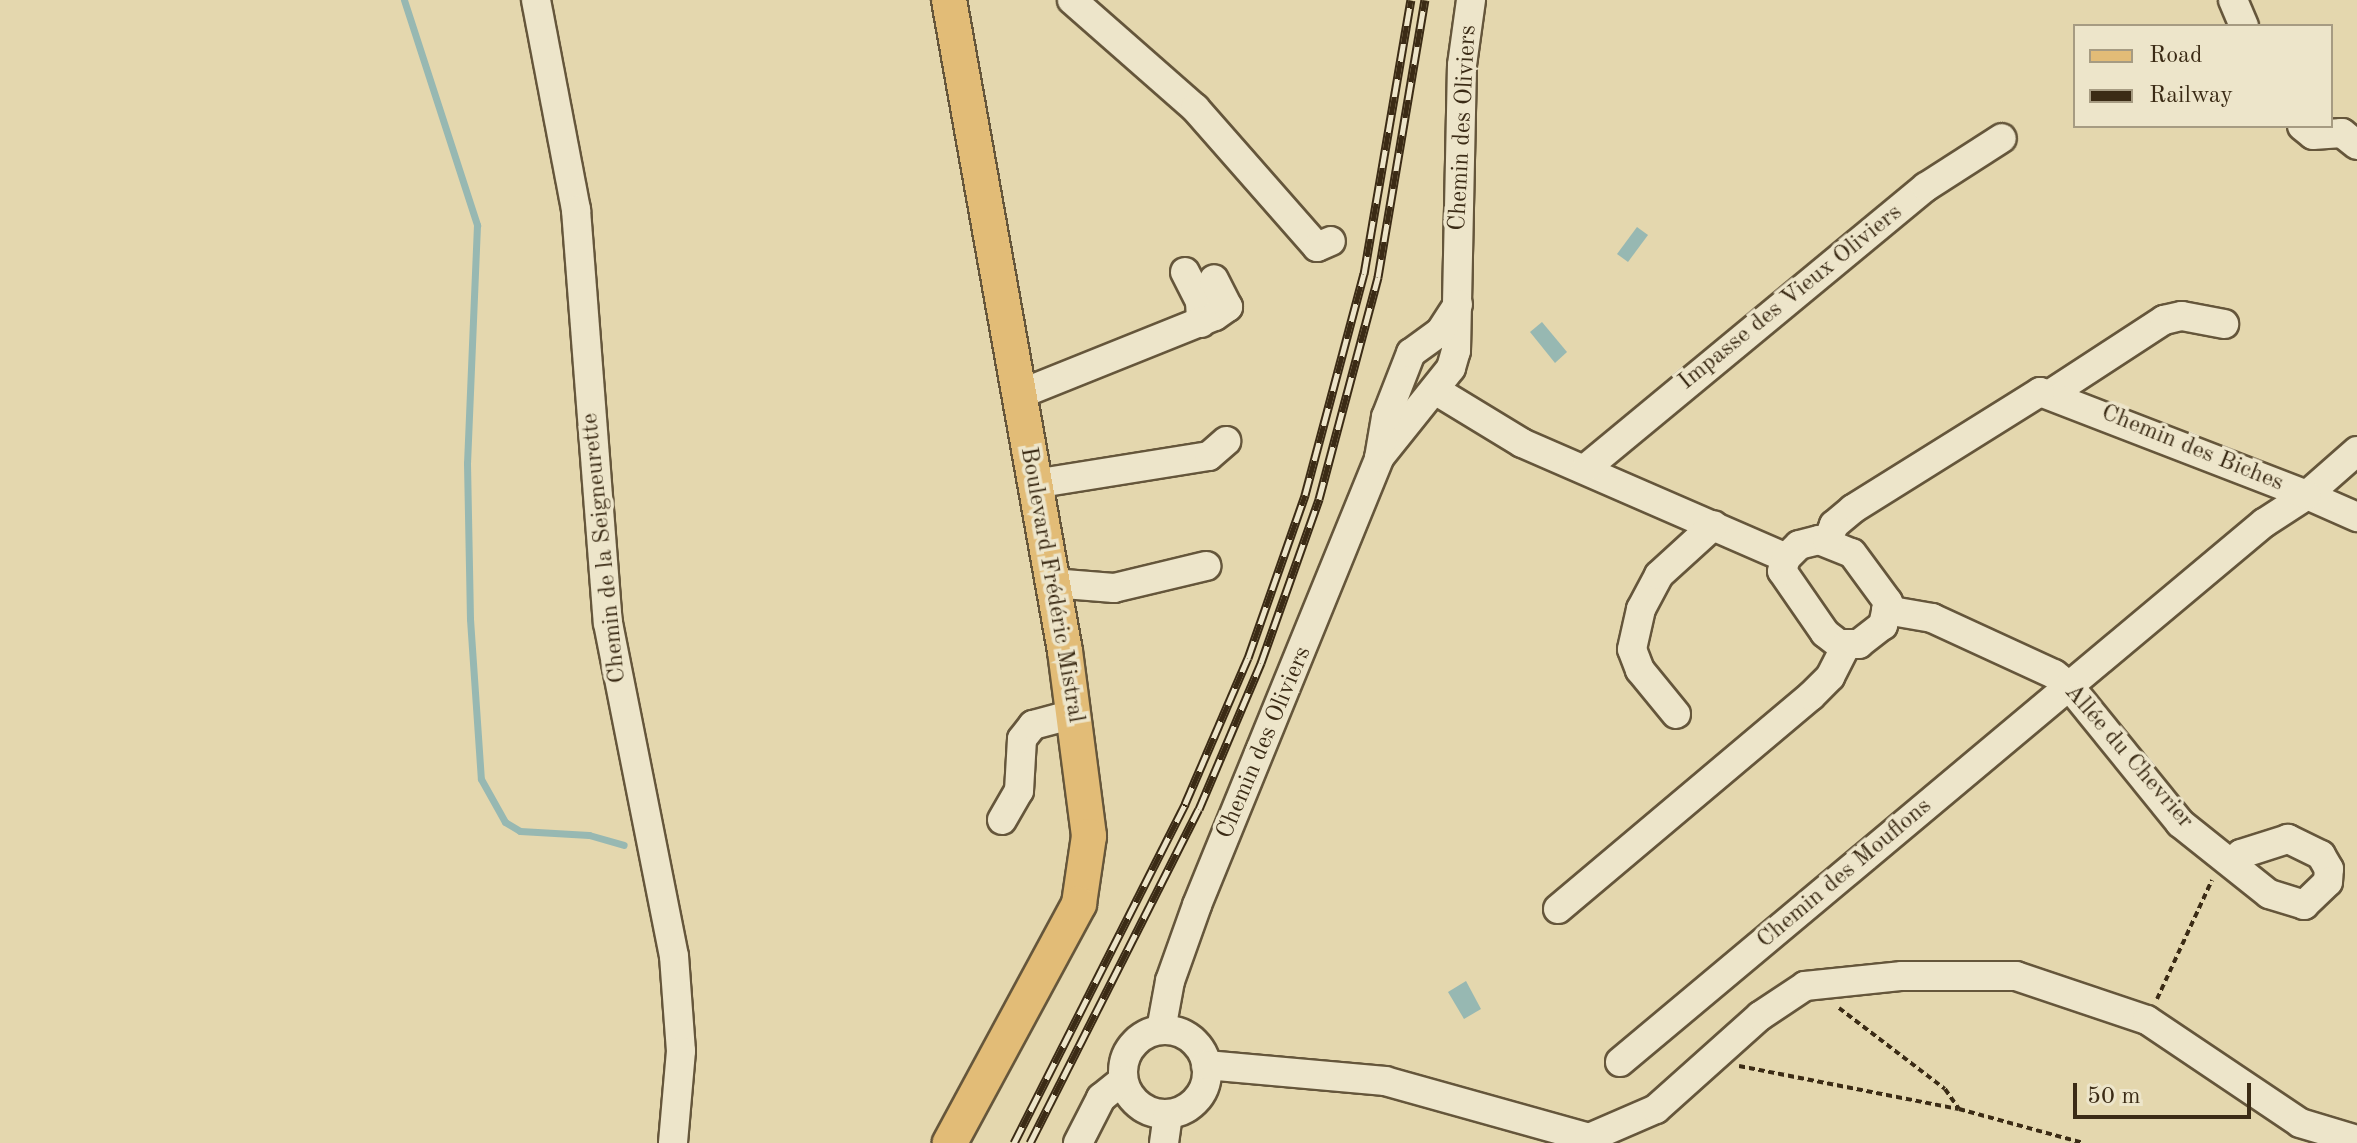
<!DOCTYPE html>
<html>
<head>
<meta charset="utf-8">
<style>
  body { margin:0 }
  #map { position:relative; width:2357px; height:1143px; overflow:hidden; background:#e4d7ae; font-family:"Old Standard TT",serif }
  div>[style] { position:absolute }
  .water>* { inset:0; background:#97b8b2 }
  .stream>* { height:7px; margin:-3.5px; padding:0 3.5px; transform-origin:3.5px; border-radius:3.5px; background:#97b8b2 }
  .path>* { height:4px; margin-top:-2px; transform-origin:0; background:repeating-linear-gradient(90deg,#3b2b15 0 6px,transparent 0 10px) }
  .roads { filter:drop-shadow(2px 0 #65563b) drop-shadow(-2px 0 #65563b) drop-shadow(0 2px #65563b) drop-shadow(0 -2px #65563b) }
  .minor>* { height:28px; margin:-14px; padding:0 14px; transform-origin:14px; border-radius:14px; background:#ede5ca }
  .minor>.ring { margin:-14px; padding:0; box-sizing:content-box; background:none; border:28px solid #ede5ca; border-radius:50% }
  .major>* { height:34px; margin:-17px; padding:0 17px; transform-origin:17px; border-radius:17px; background:#e2bc77 }
  .rail>* { height:9px; margin-top:-4.5px; transform-origin:0; background:repeating-linear-gradient(90deg,#ede5ca 0 18px,#3b2b15 0 36px); box-sizing:border-box; border-block:2px solid #3b2b15 }
  span { translate:-50% -50%; white-space:nowrap; text-align:center; line-height:1.15; -webkit-text-stroke:7px #ede5ca; paint-order:stroke }
  .street-label { font-size:24px; color:#3b2b15 }
  .legend { position:absolute; left:2073px; top:24px; width:260px; height:104px; box-sizing:border-box; background:#ede5ca; border:2px solid #a69b82; margin:0; padding:10px 14px; list-style:none; font-size:24px; color:#3b2b15 }
  .legend li { display:flex; align-items:center; gap:16px; height:40px }
  .legend b { width:40px; border:2px solid #a69b82 }
  .scale { position:absolute; left:2073px; top:1083px; width:178px; height:36px; box-sizing:border-box; border:4px solid #3b2b15; border-top:0; padding-left:10px; font-size:24px; line-height:28px; white-space:nowrap; color:#3b2b15; -webkit-text-stroke:6px #ede5ca; paint-order:stroke }
</style>
</head>
<body>
<div id="map">
  <div class="water">
    <i style="clip-path:polygon(1637px 227px,1648px 235px,1628px 262px,1617px 254px)"></i>
    <i style="clip-path:polygon(1542px 322px,1567px 352px,1555px 363px,1530px 332px)"></i>
    <i style="clip-path:polygon(1466px 981px,1481px 1009px,1464px 1019px,1448px 992px)"></i>
  </div>
  <div class="stream">
    <i style="left:404px;top:0;width:237px;rotate:72deg"></i>
    <i style="left:477px;top:225px;width:238px;rotate:92.4deg"></i>
    <i style="left:467px;top:463px;width:156px;rotate:88.9deg"></i>
    <i style="left:470px;top:619px;width:160px;rotate:86.1deg"></i>
    <i style="left:481px;top:779px;width:49px;rotate:60.8deg"></i>
    <i style="left:505px;top:822px;width:17px;rotate:31deg"></i>
    <i style="left:520px;top:831px;width:69px;rotate:3.3deg"></i>
    <i style="left:589px;top:835px;width:36px;rotate:16deg"></i>
  </div>
  <div class="path">
    <i style="left:2157px;top:999px;width:131px;rotate:-65.2deg"></i>
    <i style="left:1839px;top:1008px;width:133px;rotate:37.4deg"></i>
    <i style="left:1945px;top:1089px;width:24px;rotate:55deg"></i>
    <i style="left:1739px;top:1066px;width:224px;rotate:11.1deg"></i>
    <i style="left:1959px;top:1109px;width:129px;rotate:15.3deg"></i>
  </div>
  <div class="roads">
    <div class="minor">
      <i style="left:536px;top:0;width:214px;rotate:79.2deg"></i>
      <i style="left:576px;top:210px;width:414px;rotate:85.6deg"></i>
      <i style="left:608px;top:623px;width:339px;rotate:78.8deg"></i>
      <i style="left:674px;top:956px;width:95px;rotate:85.8deg"></i>
      <i style="left:681px;top:1051px;width:92px;rotate:95deg"></i>
      <i style="left:1072px;top:0;width:164px;rotate:41.3deg"></i>
      <i style="left:1195px;top:108px;width:185px;rotate:48.7deg"></i>
      <i style="left:1317px;top:247px;width:15px;rotate:-23deg"></i>
      <i style="left:2233px;top:0;width:28px;rotate:67deg"></i>
      <i style="left:2302px;top:126px;width:14px;rotate:39deg"></i>
      <i style="left:2313px;top:135px;width:29px;rotate:-4deg"></i>
      <i style="left:2342px;top:133px;width:19px;rotate:39deg"></i>
      <i style="left:1185px;top:272px;width:33px;rotate:63deg"></i>
      <i style="left:1200px;top:301px;width:22px;rotate:87deg"></i>
      <i style="left:1435px;top:390px;width:102px;rotate:31.3deg"></i>
      <i style="left:1522px;top:443px;width:288px;rotate:23.5deg"></i>
      <i style="left:2052px;top:393px;width:134px;rotate:-33.1deg"></i>
      <i style="left:2164px;top:320px;width:18px;rotate:-13deg"></i>
      <i style="left:2182px;top:316px;width:43px;rotate:10.8deg"></i>
      <i style="left:1018px;top:395px;width:212px;rotate:-21.9deg"></i>
      <i style="left:1215px;top:316px;width:16px;rotate:-35deg"></i>
      <i style="left:1228px;top:307px;width:31px;rotate:-117deg"></i>
      <i style="left:2357px;top:451px;width:67px;rotate:138.7deg"></i>
      <i style="left:2307px;top:495px;width:55px;rotate:23.7deg"></i>
      <i style="left:1379px;top:458px;width:115px;rotate:-51.3deg"></i>
      <i style="left:1451px;top:368px;width:18px;rotate:-74deg"></i>
      <i style="left:1456px;top:351px;width:286px;rotate:-88.8deg"></i>
      <i style="left:1462px;top:65px;width:66px;rotate:-82.1deg"></i>
      <i style="left:1586px;top:468px;width:441px;rotate:-39.6deg"></i>
      <i style="left:1926px;top:187px;width:90px;rotate:-32.8deg"></i>
      <i style="left:1034px;top:484px;width:177px;rotate:-9.1deg"></i>
      <i style="left:1209px;top:456px;width:23px;rotate:-41deg"></i>
      <i style="left:1819px;top:540px;width:35px;rotate:22deg"></i>
      <i style="left:1852px;top:553px;width:61px;rotate:53.7deg"></i>
      <i style="left:1888px;top:602px;width:24px;rotate:102deg"></i>
      <i style="left:1883px;top:625px;width:31px;rotate:142deg"></i>
      <i style="left:1859px;top:644px;width:20px;rotate:180deg"></i>
      <i style="left:1839px;top:644px;width:18px;rotate:-142deg"></i>
      <i style="left:1825px;top:633px;width:75px;rotate:-124.7deg"></i>
      <i style="left:1782px;top:571px;width:14px;rotate:-73deg"></i>
      <i style="left:1786px;top:558px;width:18px;rotate:-45deg"></i>
      <i style="left:1799px;top:545px;width:21px;rotate:-14deg"></i>
      <i style="left:1052px;top:583px;width:62px;rotate:4.6deg"></i>
      <i style="left:1114px;top:588px;width:95px;rotate:-13.4deg"></i>
      <i style="left:1886px;top:610px;width:47px;rotate:9.9deg"></i>
      <i style="left:1932px;top:618px;width:134px;rotate:24.7deg"></i>
      <i style="left:2054px;top:674px;width:21px;rotate:39deg"></i>
      <i style="left:2070px;top:687px;width:175px;rotate:51deg"></i>
      <i style="left:2180px;top:823px;width:114px;rotate:38.6deg"></i>
      <i style="left:2269px;top:894px;width:37px;rotate:17deg"></i>
      <i style="left:2304px;top:905px;width:33px;rotate:-44deg"></i>
      <i style="left:2328px;top:882px;width:13px;rotate:-86deg"></i>
      <i style="left:2329px;top:869px;width:16px;rotate:-120deg"></i>
      <i style="left:2321px;top:855px;width:37px;rotate:-154deg"></i>
      <i style="left:2288px;top:839px;width:49px;rotate:162.3deg"></i>
      <i style="left:2241px;top:854px;width:12px;rotate:138deg"></i>
      <i style="left:1676px;top:714px;width:57px;rotate:-129.3deg"></i>
      <i style="left:1640px;top:670px;width:22px;rotate:-111deg"></i>
      <i style="left:1632px;top:649px;width:41px;rotate:-77.3deg"></i>
      <i style="left:1641px;top:609px;width:38px;rotate:-62deg"></i>
      <i style="left:1659px;top:575px;width:74px;rotate:-42.3deg"></i>
      <i style="left:1002px;top:820px;width:34px;rotate:-60deg"></i>
      <i style="left:1019px;top:791px;width:52px;rotate:-86.7deg"></i>
      <i style="left:1022px;top:739px;width:18px;rotate:-52deg"></i>
      <i style="left:1033px;top:725px;width:42px;rotate:-15deg"></i>
      <i style="left:1558px;top:909px;width:331px;rotate:-40.1deg"></i>
      <i style="left:1811px;top:696px;width:27px;rotate:-45deg"></i>
      <i style="left:1830px;top:677px;width:37px;rotate:-63deg"></i>
      <i style="left:1161px;top:1030px;width:50px;rotate:-79.6deg"></i>
      <i style="left:1170px;top:981px;width:81px;rotate:-70.4deg"></i>
      <i style="left:1197px;top:905px;width:483px;rotate:-67.8deg"></i>
      <i style="left:1379px;top:458px;width:42px;rotate:-80.3deg"></i>
      <i style="left:1386px;top:417px;width:69px;rotate:-68.7deg"></i>
      <i style="left:1411px;top:353px;width:36px;rotate:-36deg"></i>
      <i style="left:1440px;top:332px;width:33px;rotate:-57deg"></i>
      <i class="ring" style="left:1123px;top:1030px;width:56px;height:56px"></i>
      <i style="left:1620px;top:1062px;width:840px;rotate:-39.93deg"></i>
      <i style="left:2264px;top:523px;width:51px;rotate:-33.1deg"></i>
      <i style="left:2307px;top:495px;width:286px;rotate:-158.9deg"></i>
      <i style="left:2040px;top:392px;width:221px;rotate:148deg"></i>
      <i style="left:1853px;top:509px;width:25px;rotate:140deg"></i>
      <i style="left:1834px;top:525px;width:18px;rotate:112deg"></i>
      <i style="left:1206px;top:1065px;width:180px;rotate:5.1deg"></i>
      <i style="left:1385px;top:1081px;width:212px;rotate:15.6deg"></i>
      <i style="left:1589px;top:1138px;width:73px;rotate:-23.4deg"></i>
      <i style="left:1656px;top:1109px;width:140px;rotate:-41.8deg"></i>
      <i style="left:1760px;top:1016px;width:54px;rotate:-33.7deg"></i>
      <i style="left:1805px;top:986px;width:98px;rotate:-5.9deg"></i>
      <i style="left:1902px;top:976px;width:114px"></i>
      <i style="left:2016px;top:976px;width:138px;rotate:18.6deg"></i>
      <i style="left:2147px;top:1020px;width:184px;rotate:33.9deg"></i>
      <i style="left:2300px;top:1123px;width:59px;rotate:16.6deg"></i>
      <i style="left:1078px;top:1143px;width:51px;rotate:-62.9deg"></i>
      <i style="left:1101px;top:1098px;width:28px;rotate:-39deg"></i>
      <i style="left:1164px;top:1143px;width:29px;rotate:-82deg"></i>
    </div>
    <div class="major">
      <i style="left:949px;top:0;width:661px;rotate:79.9deg"></i>
      <i style="left:1065px;top:651px;width:187px;rotate:82.6deg"></i>
      <i style="left:1089px;top:836px;width:69px;rotate:98.4deg"></i>
      <i style="left:1079px;top:904px;width:272px;rotate:118.4deg"></i>
    </div>
  </div>
  <div class="rail">
    <i style="left:1014px;top:1143px;width:380px;rotate:-63.2deg"></i>
    <i style="left:1185px;top:804px;width:159px;rotate:-66.7deg"></i>
    <i style="left:1248px;top:658px;width:173px;rotate:-70.7deg"></i>
    <i style="left:1305px;top:495px;width:229px;rotate:-75.1deg"></i>
    <i style="left:1364px;top:274px;width:278px;rotate:-80.3deg"></i>
    <i style="left:1030px;top:1143px;width:374px;rotate:-63.2deg"></i>
    <i style="left:1199px;top:809px;width:159px;rotate:-67deg"></i>
    <i style="left:1261px;top:663px;width:174px;rotate:-70.5deg"></i>
    <i style="left:1319px;top:499px;width:230px;rotate:-75.1deg"></i>
    <i style="left:1378px;top:277px;width:281px;rotate:-80.4deg"></i>
  </div>
  <div class="street-label">
    <span style="left:1464px;top:128px;rotate:-87deg">Chemin des Oliviers</span>
    <span style="left:1791px;top:298px;rotate:-39deg">Impasse des Vieux Oliviers</span>
    <span style="left:2192px;top:449px;rotate:22deg">Chemin des Biches</span>
    <span style="left:605px;top:548px;rotate:-96deg">Chemin de la Seigneurette</span>
    <span style="left:1051px;top:585px;rotate:80deg">Boulevard Frédéric Mistral</span>
    <span style="left:1265px;top:743px;rotate:-67deg">Chemin des Oliviers</span>
    <span style="left:2128px;top:757px;rotate:49deg">Allée du Chevrier</span>
    <span style="left:1845px;top:874px;rotate:-40deg">Chemin des Mouflons</span>
  </div>
  <ul class="legend">
  <li><b style="height:10px;background:#e2bc77"></b>Road</li>
  <li><b style="height:10px;background:#3b2b15"></b>Railway</li>
  </ul>
  <div class="scale">50 m</div>
</div>
</body>
</html>
